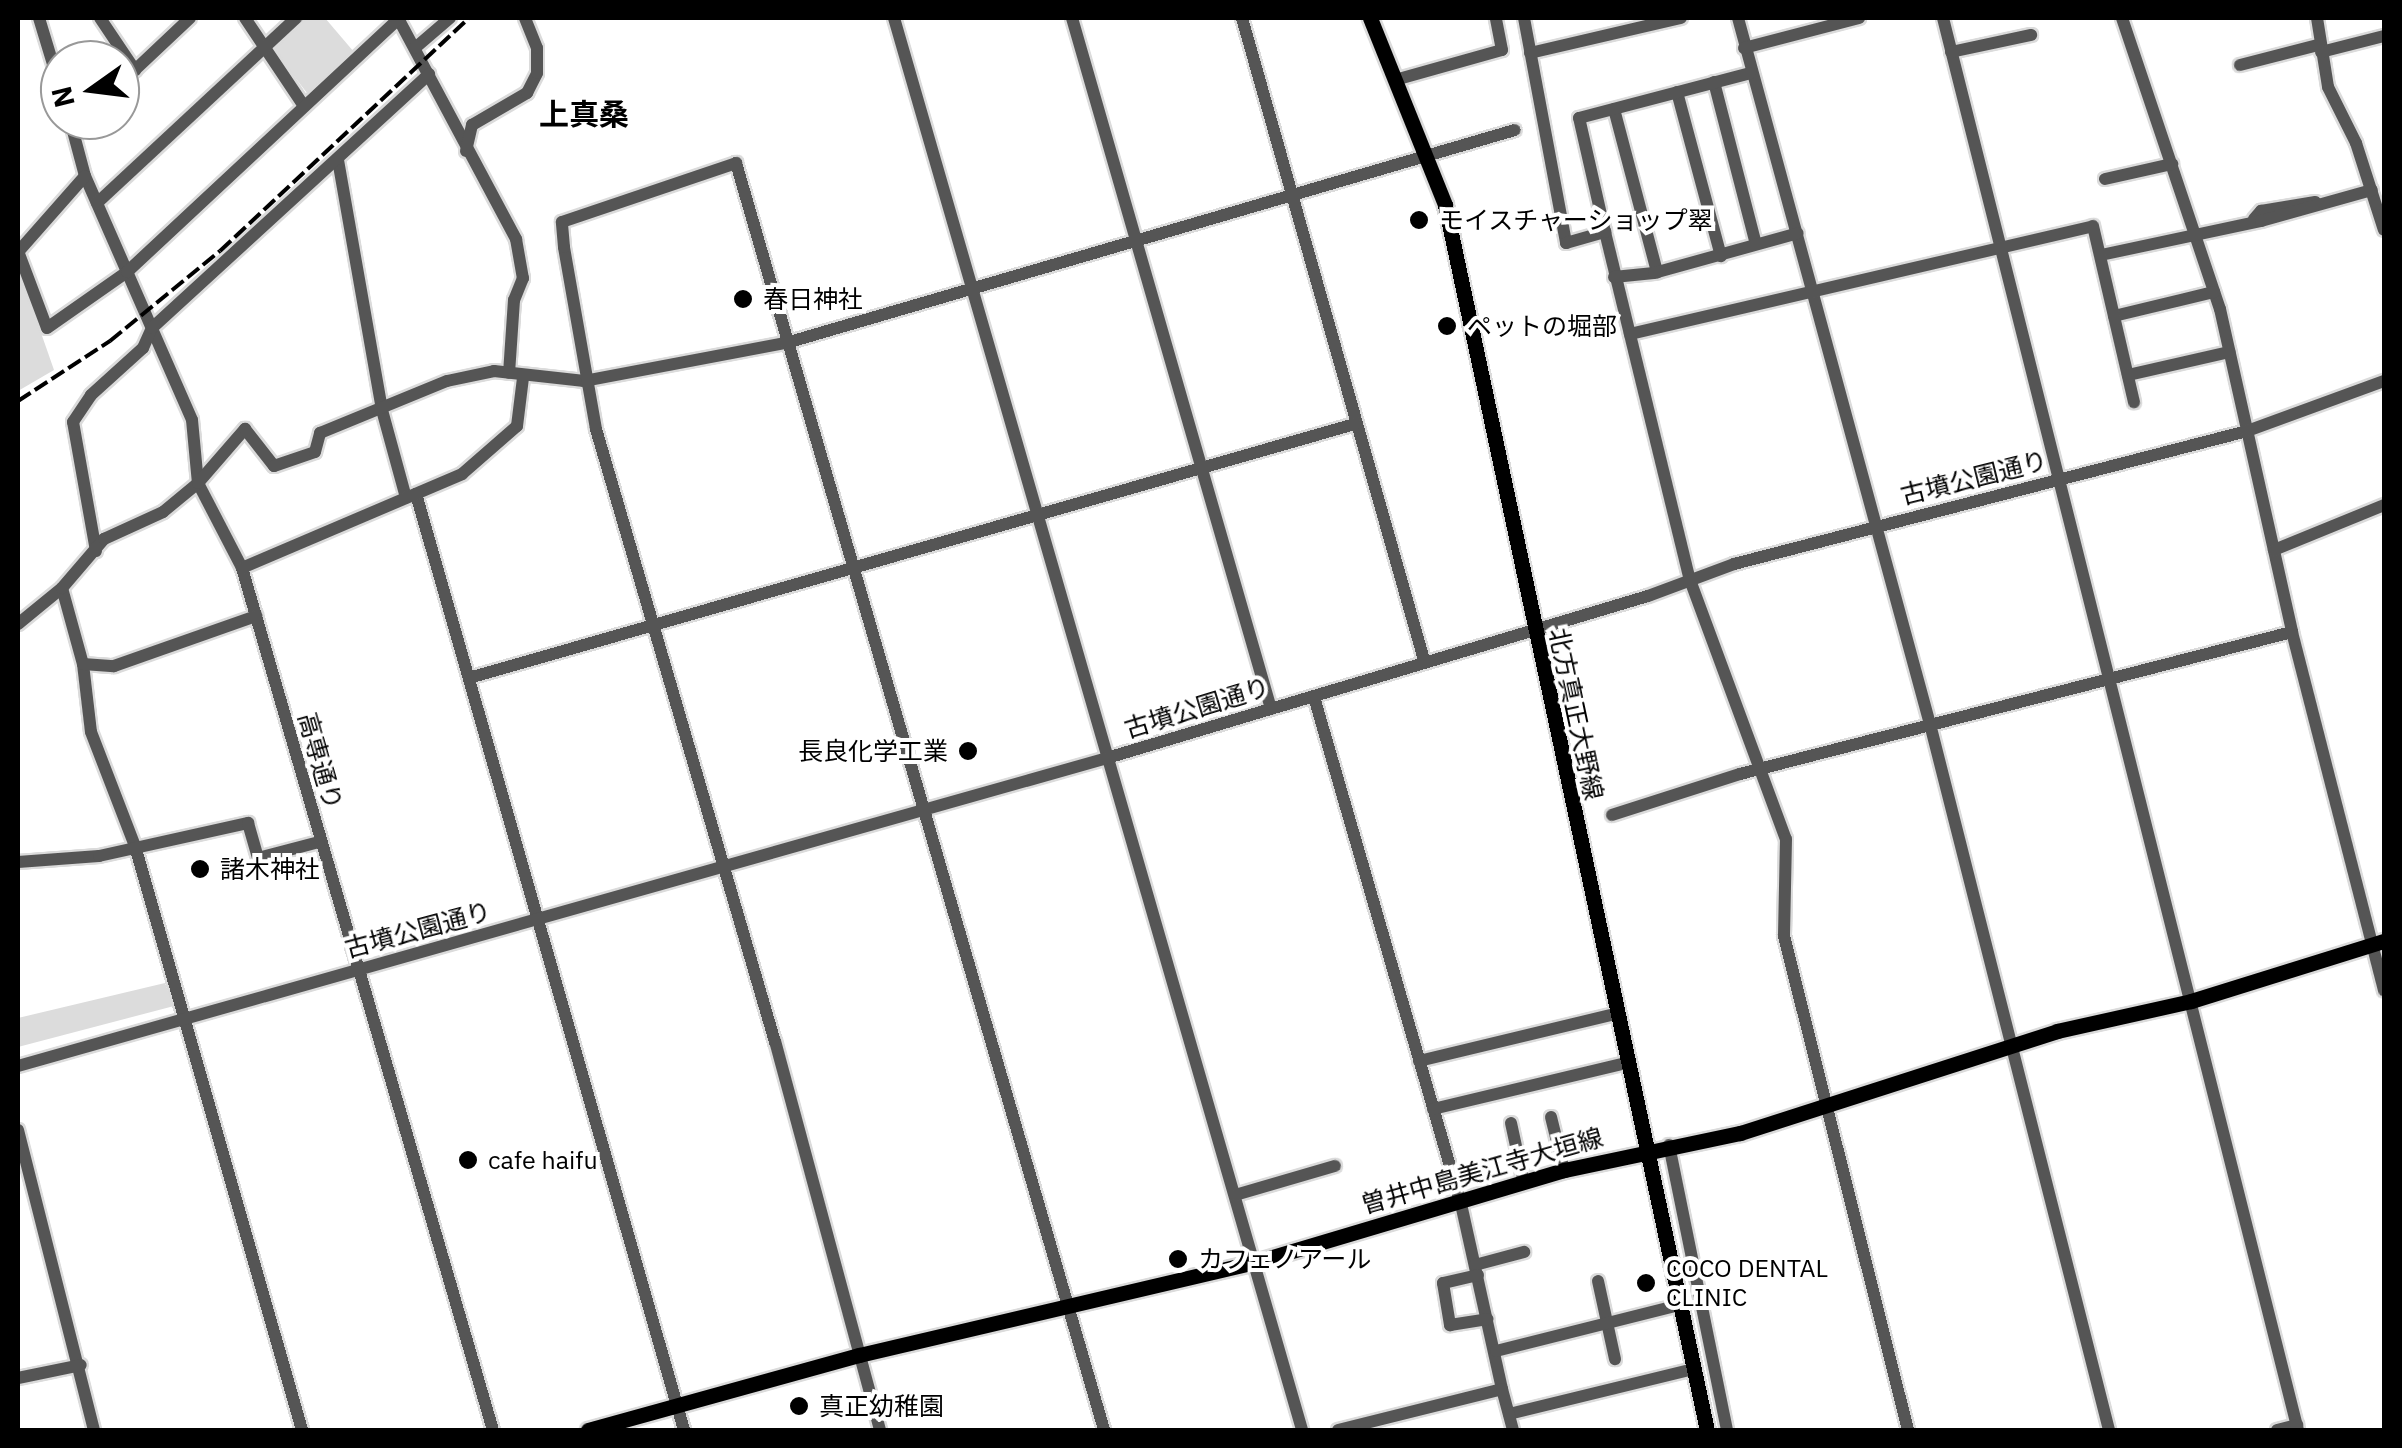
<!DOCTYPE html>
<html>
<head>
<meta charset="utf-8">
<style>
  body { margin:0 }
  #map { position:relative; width:2402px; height:1448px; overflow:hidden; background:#fff; font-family:"IBM Plex Sans","Noto Sans JP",sans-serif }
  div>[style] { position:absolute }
  .green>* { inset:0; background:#dcdcdc }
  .roads { filter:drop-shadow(2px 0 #dbdbdb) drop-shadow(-2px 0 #dbdbdb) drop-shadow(0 2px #dbdbdb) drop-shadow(0 -2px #dbdbdb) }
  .minor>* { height:12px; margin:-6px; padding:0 6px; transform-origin:6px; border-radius:6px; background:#555 }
  .major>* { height:15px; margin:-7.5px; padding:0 7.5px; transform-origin:7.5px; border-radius:7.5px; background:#000 }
  .rail>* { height:4px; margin-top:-2px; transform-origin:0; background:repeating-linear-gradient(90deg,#000 0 15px,transparent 0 20px) }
  .dots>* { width:28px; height:28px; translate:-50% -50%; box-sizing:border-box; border:5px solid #fff; border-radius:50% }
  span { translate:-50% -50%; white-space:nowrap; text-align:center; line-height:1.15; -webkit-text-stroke:8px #fff; paint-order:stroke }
  .poi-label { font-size:25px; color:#000 }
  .left { translate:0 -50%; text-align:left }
  .right { translate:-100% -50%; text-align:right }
  .street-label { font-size:25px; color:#000 }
  .quarter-label { font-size:30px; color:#000; font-weight:700 }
  .frame { position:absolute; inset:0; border:20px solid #000; pointer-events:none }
  .north { position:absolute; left:40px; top:40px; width:100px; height:100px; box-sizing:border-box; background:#fff; border:2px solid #999; border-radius:50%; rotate:256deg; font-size:28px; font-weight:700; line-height:40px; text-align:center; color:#000 }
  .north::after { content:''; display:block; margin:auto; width:35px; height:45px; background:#000; clip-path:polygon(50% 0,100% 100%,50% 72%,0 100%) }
</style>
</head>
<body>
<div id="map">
  <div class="green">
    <i style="clip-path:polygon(305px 18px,325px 18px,354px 52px,310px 97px,274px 50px)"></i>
    <i style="clip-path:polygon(18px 267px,54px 370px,18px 391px)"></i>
    <i style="clip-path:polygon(165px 983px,174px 1006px,18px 1047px,18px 1018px)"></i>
  </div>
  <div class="roads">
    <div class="minor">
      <i style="left:39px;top:18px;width:72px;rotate:73.1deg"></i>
      <i style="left:100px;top:18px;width:63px;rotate:56.1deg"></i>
      <i style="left:245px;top:18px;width:106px;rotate:56.2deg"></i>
      <i style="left:398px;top:18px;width:251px;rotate:61.9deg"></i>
      <i style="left:516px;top:239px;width:40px;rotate:80deg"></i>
      <i style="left:523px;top:278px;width:24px;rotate:112deg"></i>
      <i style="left:514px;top:300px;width:73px;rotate:93.9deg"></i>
      <i style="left:894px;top:18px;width:1470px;rotate:73.88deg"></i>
      <i style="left:1072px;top:18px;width:719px;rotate:73.93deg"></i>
      <i style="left:1242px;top:18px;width:667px;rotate:74.17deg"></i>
      <i style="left:1524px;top:18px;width:229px;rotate:79.4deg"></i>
      <i style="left:1566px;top:243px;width:41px;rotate:-15.8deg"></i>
      <i style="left:1605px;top:232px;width:358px;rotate:76.3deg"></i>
      <i style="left:1690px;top:580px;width:276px;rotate:69.7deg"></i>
      <i style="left:1786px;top:839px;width:97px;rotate:91.2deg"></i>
      <i style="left:1784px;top:936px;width:509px;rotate:75.91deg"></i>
      <i style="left:1738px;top:18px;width:732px;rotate:74.79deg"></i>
      <i style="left:1930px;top:724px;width:728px;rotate:75.77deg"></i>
      <i style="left:1943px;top:18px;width:1456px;rotate:75.89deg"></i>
      <i style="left:2122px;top:18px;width:307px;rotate:71.4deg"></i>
      <i style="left:2220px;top:309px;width:331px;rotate:77.4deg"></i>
      <i style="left:2292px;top:632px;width:370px;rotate:75.6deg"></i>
      <i style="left:2317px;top:18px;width:70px;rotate:80.9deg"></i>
      <i style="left:2328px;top:87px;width:63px;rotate:63.4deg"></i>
      <i style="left:2356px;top:143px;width:91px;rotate:72.2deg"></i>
      <i style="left:415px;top:48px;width:46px;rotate:-40.6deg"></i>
      <i style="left:1744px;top:48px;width:119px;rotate:-14.6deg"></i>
      <i style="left:1951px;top:52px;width:82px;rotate:-12deg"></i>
      <i style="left:2321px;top:52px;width:65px;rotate:-14.3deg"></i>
      <i style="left:1530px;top:53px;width:155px;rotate:-13.1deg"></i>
      <i style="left:2240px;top:65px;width:81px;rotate:-14.4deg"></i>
      <i style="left:1395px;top:80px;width:111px;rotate:-15.7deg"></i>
      <i style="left:1502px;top:50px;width:33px;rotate:-101deg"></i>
      <i style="left:1714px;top:82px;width:167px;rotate:75.5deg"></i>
      <i style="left:120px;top:84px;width:96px;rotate:-43.3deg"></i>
      <i style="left:1677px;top:92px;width:170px;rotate:75deg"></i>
      <i style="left:1614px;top:109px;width:169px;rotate:75.2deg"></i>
      <i style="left:70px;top:120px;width:58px;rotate:75deg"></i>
      <i style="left:85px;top:176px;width:266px;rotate:66.3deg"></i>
      <i style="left:192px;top:420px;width:63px;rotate:84.6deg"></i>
      <i style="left:198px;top:483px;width:96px;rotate:62.6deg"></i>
      <i style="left:242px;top:568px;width:898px;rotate:73.77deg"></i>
      <i style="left:466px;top:151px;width:27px;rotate:-77deg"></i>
      <i style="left:472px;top:125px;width:64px;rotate:-30.2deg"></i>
      <i style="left:527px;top:93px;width:22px;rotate:-63deg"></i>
      <i style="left:537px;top:73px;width:25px;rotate:-90deg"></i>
      <i style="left:537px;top:48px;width:32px;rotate:-112deg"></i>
      <i style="left:338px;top:160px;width:254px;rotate:80deg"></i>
      <i style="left:382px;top:410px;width:91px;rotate:74.7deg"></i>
      <i style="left:2105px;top:179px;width:69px;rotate:-12.6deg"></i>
      <i style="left:97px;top:203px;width:272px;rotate:-42.9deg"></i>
      <i style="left:2254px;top:219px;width:11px;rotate:-49deg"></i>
      <i style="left:2261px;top:211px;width:55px;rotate:-9.5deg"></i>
      <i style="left:1605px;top:232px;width:117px;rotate:-102.8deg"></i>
      <i style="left:1579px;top:118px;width:177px;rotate:-14.7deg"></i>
      <i style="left:18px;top:251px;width:82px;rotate:69.4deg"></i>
      <i style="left:47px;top:328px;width:98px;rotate:-35deg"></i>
      <i style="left:127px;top:272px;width:372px;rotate:-43deg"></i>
      <i style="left:18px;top:252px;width:101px;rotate:-48.6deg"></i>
      <i style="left:2101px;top:255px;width:164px;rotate:-12deg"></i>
      <i style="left:2261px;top:221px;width:115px;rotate:-15.6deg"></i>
      <i style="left:1614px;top:277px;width:40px;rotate:-5.7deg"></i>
      <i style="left:1654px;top:273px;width:149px;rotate:-15.5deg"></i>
      <i style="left:2114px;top:316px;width:103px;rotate:-13.5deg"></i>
      <i style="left:1630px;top:334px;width:475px;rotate:-13.1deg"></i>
      <i style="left:2093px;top:226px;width:181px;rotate:76.9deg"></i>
      <i style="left:2128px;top:375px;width:104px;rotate:-12.8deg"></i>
      <i style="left:416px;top:494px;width:974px;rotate:74.02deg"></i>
      <i style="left:2274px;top:550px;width:119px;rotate:-22.2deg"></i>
      <i style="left:96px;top:551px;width:131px;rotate:-100.1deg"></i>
      <i style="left:73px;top:422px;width:32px;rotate:-56deg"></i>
      <i style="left:91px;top:395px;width:70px;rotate:-42.1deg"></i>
      <i style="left:143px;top:348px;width:22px;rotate:-66deg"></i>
      <i style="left:152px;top:328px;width:376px;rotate:-42.5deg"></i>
      <i style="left:242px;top:568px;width:239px;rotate:-23.1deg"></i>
      <i style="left:462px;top:474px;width:73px;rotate:-41.1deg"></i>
      <i style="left:517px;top:426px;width:48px;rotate:-82.9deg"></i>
      <i style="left:62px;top:588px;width:79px;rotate:74.6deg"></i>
      <i style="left:83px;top:664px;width:68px;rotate:83.3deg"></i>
      <i style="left:91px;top:732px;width:122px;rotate:68.9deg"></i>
      <i style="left:135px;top:846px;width:607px;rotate:74.04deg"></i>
      <i style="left:18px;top:624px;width:57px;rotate:-39.3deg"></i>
      <i style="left:62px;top:588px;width:65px;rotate:-49.4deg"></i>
      <i style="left:104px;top:539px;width:65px;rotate:-24.6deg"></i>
      <i style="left:163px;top:512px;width:45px;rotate:-39.6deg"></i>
      <i style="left:198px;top:483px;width:72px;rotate:-49deg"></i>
      <i style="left:245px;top:429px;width:47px;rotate:51.9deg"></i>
      <i style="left:274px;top:466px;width:43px;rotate:-18.9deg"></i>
      <i style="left:315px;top:452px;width:20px;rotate:-75deg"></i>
      <i style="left:320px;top:433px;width:137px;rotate:-22.3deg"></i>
      <i style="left:447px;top:381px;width:48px;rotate:-12deg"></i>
      <i style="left:494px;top:371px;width:91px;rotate:6.3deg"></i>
      <i style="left:584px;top:381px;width:206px;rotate:-10.7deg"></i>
      <i style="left:786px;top:343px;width:759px;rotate:-16.29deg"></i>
      <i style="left:83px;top:664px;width:31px;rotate:4deg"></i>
      <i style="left:114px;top:666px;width:151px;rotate:-19.4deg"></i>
      <i style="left:469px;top:678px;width:922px;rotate:-16deg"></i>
      <i style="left:1314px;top:697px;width:528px;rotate:73.83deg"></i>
      <i style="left:1461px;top:1204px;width:189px;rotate:77.5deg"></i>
      <i style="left:1612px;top:815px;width:134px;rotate:-17.8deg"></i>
      <i style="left:1740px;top:774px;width:570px;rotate:-14.43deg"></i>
      <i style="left:18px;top:862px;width:81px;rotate:-4.2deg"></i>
      <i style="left:99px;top:856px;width:153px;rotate:-12.5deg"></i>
      <i style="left:248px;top:823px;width:36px;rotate:74deg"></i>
      <i style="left:258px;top:858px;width:63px;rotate:-14.7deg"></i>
      <i style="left:1419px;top:1061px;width:202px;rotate:-13.5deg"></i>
      <i style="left:18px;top:1066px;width:1132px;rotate:-15.79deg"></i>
      <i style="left:1107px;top:758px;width:565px;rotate:-16.67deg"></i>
      <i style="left:1648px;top:596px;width:92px;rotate:-20.4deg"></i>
      <i style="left:1734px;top:564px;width:530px;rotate:-14.53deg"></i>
      <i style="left:2247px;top:431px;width:146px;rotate:-20.1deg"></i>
      <i style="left:1433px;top:1109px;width:198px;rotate:-13.4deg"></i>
      <i style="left:1551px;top:1117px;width:55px;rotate:76.2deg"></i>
      <i style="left:1511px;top:1123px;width:61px;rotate:77.8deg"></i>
      <i style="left:18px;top:1130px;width:309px;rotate:75.8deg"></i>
      <i style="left:1669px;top:1145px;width:291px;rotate:78.5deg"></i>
      <i style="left:1235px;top:1195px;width:104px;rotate:-16.2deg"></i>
      <i style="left:1475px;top:1265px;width:51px;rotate:-14.9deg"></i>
      <i style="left:1478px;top:1275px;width:36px;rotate:167deg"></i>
      <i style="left:1443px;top:1283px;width:43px;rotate:80.5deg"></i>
      <i style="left:1450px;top:1325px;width:38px;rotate:-9deg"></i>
      <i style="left:1598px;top:1281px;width:80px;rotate:77.7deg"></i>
      <i style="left:1496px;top:1351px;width:189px;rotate:-14.1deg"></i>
      <i style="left:18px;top:1378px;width:64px;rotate:-11.7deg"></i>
      <i style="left:1509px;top:1414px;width:190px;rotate:-13.7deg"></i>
      <i style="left:880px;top:1430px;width:402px;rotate:-105.1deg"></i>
      <i style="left:775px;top:1042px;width:639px;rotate:-106.28deg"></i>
      <i style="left:596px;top:429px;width:185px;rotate:-100deg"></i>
      <i style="left:564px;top:247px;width:25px;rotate:-95deg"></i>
      <i style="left:562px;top:222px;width:184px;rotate:-18.7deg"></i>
      <i style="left:736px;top:163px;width:1319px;rotate:73.8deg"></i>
      <i style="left:1338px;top:1430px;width:169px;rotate:-14deg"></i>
      <i style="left:1502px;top:1389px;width:42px;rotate:75deg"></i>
      <i style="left:2277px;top:1430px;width:21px;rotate:-14deg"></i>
    </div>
    <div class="major">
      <i style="left:1370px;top:18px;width:201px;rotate:68.1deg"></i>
      <i style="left:1445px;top:205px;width:1253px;rotate:77.93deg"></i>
      <i style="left:588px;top:1430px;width:281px;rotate:-15.5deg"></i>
      <i style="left:859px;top:1355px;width:404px;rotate:-13.2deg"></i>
      <i style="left:1252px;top:1263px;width:326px;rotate:-16.6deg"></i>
      <i style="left:1564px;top:1170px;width:180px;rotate:-11.9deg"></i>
      <i style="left:1740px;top:1133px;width:333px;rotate:-17.8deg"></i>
      <i style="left:2057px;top:1031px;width:137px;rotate:-12.6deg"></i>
      <i style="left:2191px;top:1001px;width:202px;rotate:-17.3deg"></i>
    </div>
  </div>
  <div class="rail">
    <i style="left:18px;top:401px;width:110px;rotate:-33.1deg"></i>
    <i style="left:110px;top:341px;width:142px;rotate:-39.3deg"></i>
    <i style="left:220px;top:251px;width:341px;rotate:-43.1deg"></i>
  </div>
  <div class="dots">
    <i style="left:1419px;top:220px;background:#000"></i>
    <i style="left:743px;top:299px;background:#000"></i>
    <i style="left:1447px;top:326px;background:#000"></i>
    <i style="left:968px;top:751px;background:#000"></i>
    <i style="left:200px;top:869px;background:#000"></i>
    <i style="left:468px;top:1160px;background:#000"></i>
    <i style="left:1178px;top:1259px;background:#000"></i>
    <i style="left:1646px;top:1283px;background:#000"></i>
    <i style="left:799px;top:1406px;background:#000"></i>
  </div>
  <div class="poi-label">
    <span class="left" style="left:1439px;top:220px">モイスチャーショップ翠</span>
    <span class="left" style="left:763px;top:299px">春日神社</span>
    <span class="left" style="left:1467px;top:326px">ペットの堀部</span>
    <span class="right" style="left:948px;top:751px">長良化学工業</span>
    <span class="left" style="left:220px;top:869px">諸木神社</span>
    <span class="left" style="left:488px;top:1160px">cafe haifu</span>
    <span class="left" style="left:1198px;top:1259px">カフェノアール</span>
    <span class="left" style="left:1666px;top:1283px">COCO DENTAL<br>CLINIC</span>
    <span class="left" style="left:819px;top:1406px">真正幼稚園</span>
  </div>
  <div class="street-label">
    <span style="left:1974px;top:478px;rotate:-14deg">古墳公園通り</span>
    <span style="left:1197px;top:708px;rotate:-17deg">古墳公園通り</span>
    <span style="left:1576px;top:714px;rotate:78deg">北方真正大野線</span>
    <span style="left:320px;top:761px;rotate:74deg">高専通り</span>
    <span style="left:418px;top:930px;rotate:-15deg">古墳公園通り</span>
    <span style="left:1482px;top:1171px;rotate:-16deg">曽井中島美江寺大垣線</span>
  </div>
  <div class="quarter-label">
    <span style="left:584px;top:114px">上真桑</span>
  </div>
  <div class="frame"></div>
  <div class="north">N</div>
</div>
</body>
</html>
